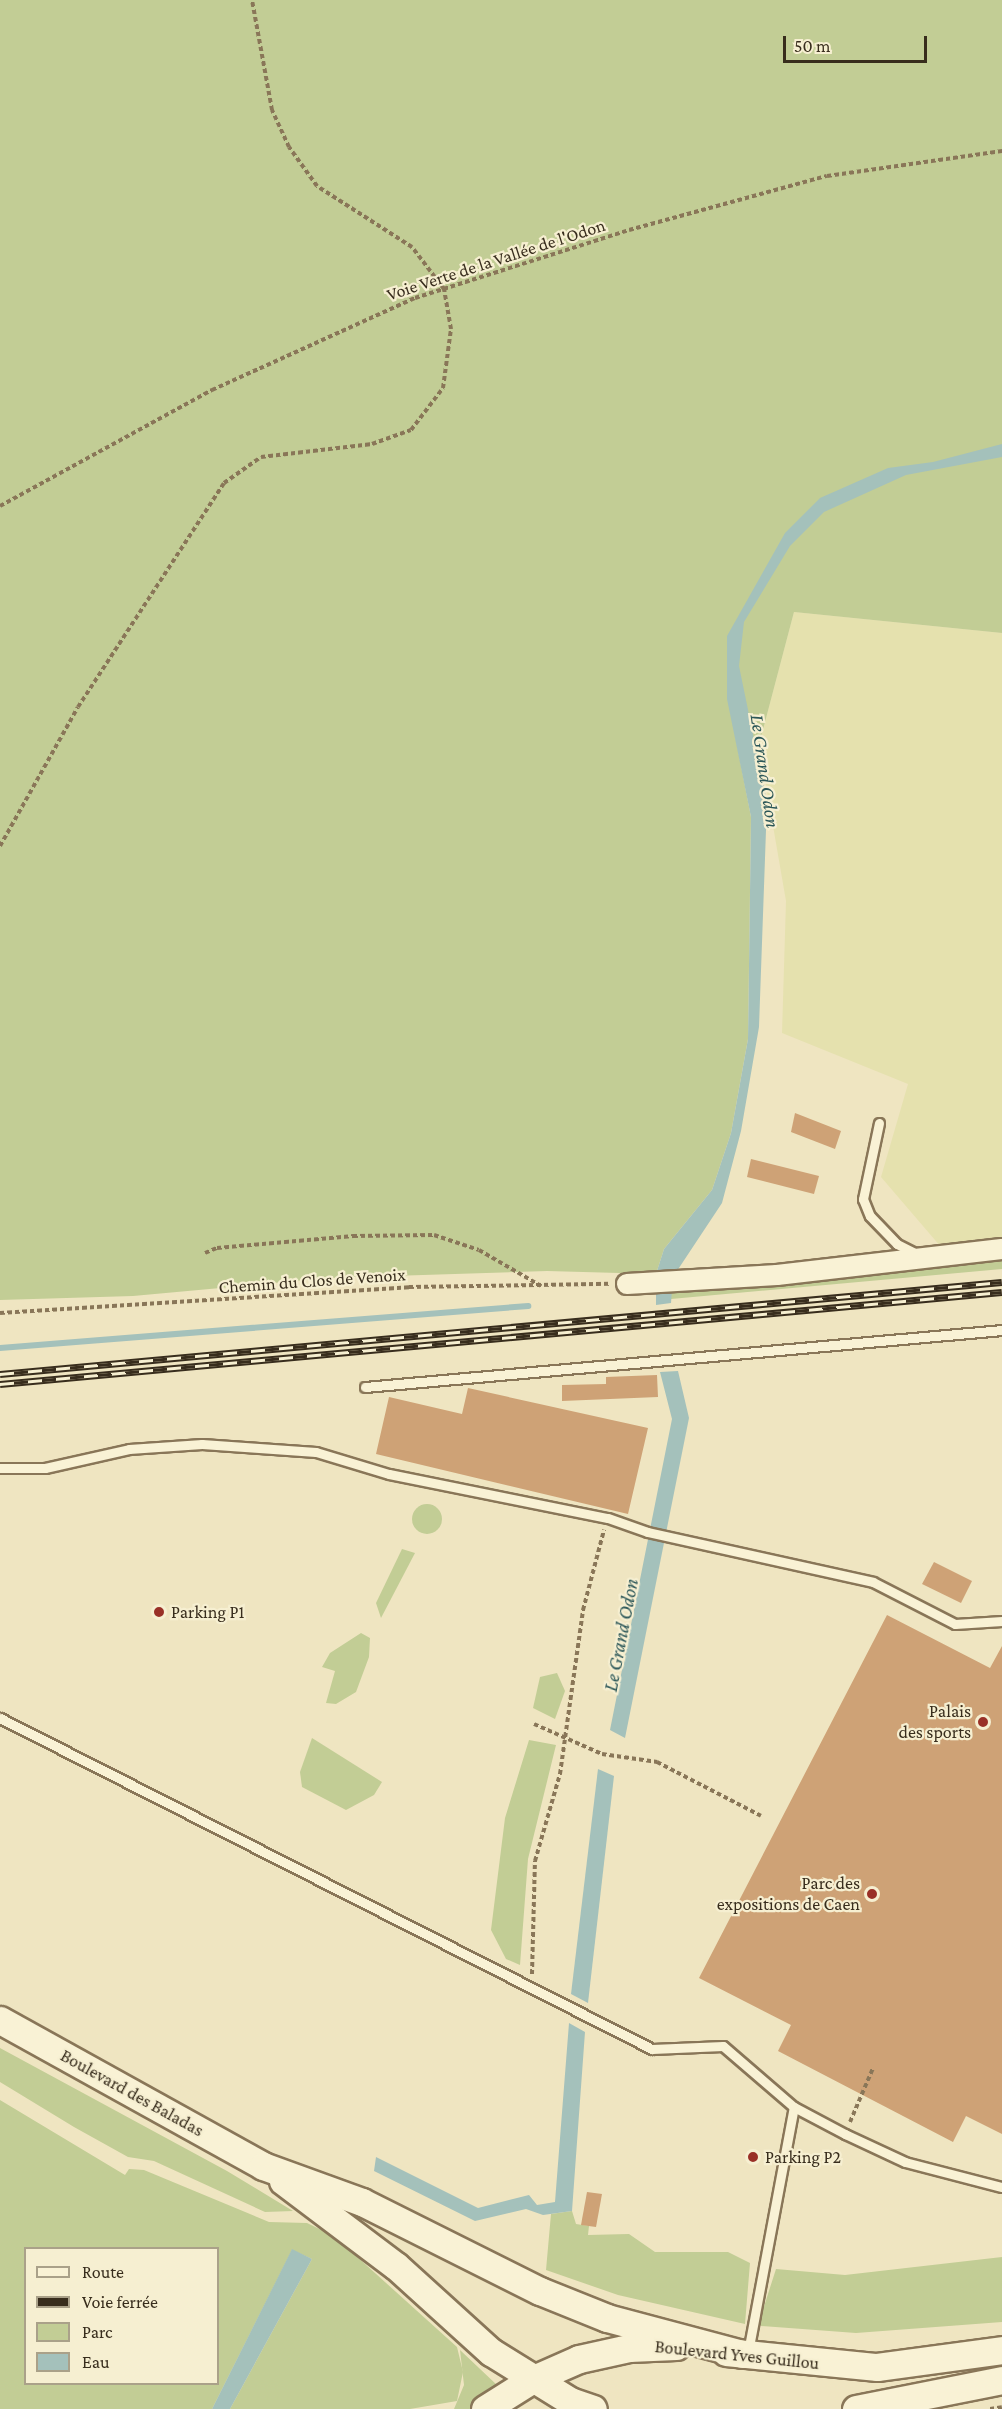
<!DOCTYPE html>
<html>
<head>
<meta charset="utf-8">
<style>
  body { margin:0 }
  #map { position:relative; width:1002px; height:2409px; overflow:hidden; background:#efe5c1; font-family:"Crimson Pro",serif }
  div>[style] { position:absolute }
  .farmland>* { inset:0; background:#e5e1ae }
  .green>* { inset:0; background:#c2cd95 }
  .round { border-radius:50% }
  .water>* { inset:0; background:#a4c1bb }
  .stream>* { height:6px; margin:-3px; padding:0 3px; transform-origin:3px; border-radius:3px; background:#a4c1bb }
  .building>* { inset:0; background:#cea276 }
  .path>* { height:4px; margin-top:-2px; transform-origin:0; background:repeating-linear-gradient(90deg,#897658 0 4.5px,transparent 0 7.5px) }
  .roads { filter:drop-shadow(2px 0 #897658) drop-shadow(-2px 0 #897658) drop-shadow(0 2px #897658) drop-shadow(0 -2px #897658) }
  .service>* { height:9px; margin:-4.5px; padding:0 4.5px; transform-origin:4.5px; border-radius:4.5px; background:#f9f2d5 }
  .minor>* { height:20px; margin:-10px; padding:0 10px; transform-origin:10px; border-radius:10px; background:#f9f2d5 }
  .secondary>* { height:27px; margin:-13.5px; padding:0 13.5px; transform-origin:13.5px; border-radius:13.5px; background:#f9f2d5 }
  .rail>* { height:7px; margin-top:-3.5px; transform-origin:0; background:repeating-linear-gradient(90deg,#f6efd1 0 14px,#382d1d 0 28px); box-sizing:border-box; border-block:2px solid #382d1d }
  .dots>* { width:16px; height:16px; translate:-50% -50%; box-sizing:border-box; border:3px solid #f6efd1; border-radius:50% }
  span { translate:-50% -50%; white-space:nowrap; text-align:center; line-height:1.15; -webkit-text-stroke:4.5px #f6efd1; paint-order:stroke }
  .street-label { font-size:18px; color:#382d1d }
  .poi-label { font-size:18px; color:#382d1d }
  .left { translate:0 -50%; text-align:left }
  .right { translate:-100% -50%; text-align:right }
  .water-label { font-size:20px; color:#2c5758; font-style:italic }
  .legend { position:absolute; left:24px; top:2247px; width:195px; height:138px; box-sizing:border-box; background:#f6efd1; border:2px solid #aaa189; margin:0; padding:8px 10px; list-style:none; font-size:18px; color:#382d1d }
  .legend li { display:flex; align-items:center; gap:12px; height:30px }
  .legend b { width:30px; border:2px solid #aaa189 }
  .scale { position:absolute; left:783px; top:36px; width:144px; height:27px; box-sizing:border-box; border:3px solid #382d1d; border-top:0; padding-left:8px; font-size:18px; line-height:21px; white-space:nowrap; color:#382d1d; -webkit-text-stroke:4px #f6efd1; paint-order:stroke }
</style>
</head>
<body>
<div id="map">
  <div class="farmland">
    <i style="clip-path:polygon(794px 612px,1002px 633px,1002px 1241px,941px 1247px,881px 1177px,908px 1084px,782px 1033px,786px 901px,759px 745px)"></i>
  </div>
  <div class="green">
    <i style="clip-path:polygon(0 0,1002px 0,1002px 633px,794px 612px,759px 745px,729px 704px,751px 817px,748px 1039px,731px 1133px,712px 1190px,664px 1249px,656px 1274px,547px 1271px,328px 1278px,133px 1296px,0 1300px)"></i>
    <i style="clip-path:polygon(1002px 1255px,1002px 1269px,671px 1299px,670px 1287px)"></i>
    <i class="round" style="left:412px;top:1504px;width:30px;height:30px"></i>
    <i style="clip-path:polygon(402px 1549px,415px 1553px,381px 1618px,376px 1603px)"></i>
    <i style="clip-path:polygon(361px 1633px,370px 1638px,369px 1657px,356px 1692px,336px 1704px,326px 1703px,335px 1671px,322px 1667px,330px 1653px)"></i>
    <i style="clip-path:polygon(557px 1673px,565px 1691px,555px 1719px,533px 1708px,540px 1677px)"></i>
    <i style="clip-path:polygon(312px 1738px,382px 1782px,374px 1795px,346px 1810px,302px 1787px,300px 1772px)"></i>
    <i style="clip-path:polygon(529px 1740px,556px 1745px,528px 1859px,520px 1965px,506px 1959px,491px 1930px,505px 1818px)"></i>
    <i style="clip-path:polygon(0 2048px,227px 2171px,293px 2211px,265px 2212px,154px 2161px,128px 2157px,74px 2127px,0 2082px)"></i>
    <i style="clip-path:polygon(evenodd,0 2100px,125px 2175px,129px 2169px,144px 2170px,269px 2222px,307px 2223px,334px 2236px,457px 2347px,463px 2372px,457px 2401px,410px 2409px,230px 2409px,312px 2259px,292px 2250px,212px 2409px,0 2409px,0 2100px,26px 2248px,218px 2248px,218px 2384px,26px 2384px,26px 2248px)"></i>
    <i style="clip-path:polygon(572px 2211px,576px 2224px,589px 2226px,588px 2235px,629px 2234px,655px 2252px,728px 2252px,750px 2263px,745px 2324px,618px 2295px,546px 2270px,551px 2214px)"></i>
    <i style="clip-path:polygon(1002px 2257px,1002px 2322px,856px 2333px,761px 2326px,759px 2322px,776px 2269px,845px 2275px)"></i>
    <i style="clip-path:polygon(460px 2350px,498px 2386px,471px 2409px,454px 2409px,464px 2385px)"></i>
  </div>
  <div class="water">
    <i style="clip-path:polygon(1002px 444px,1002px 457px,906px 475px,824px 512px,790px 546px,744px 622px,739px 666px,767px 802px,759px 1027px,741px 1131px,722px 1203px,673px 1277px,671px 1303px,656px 1305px,656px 1274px,664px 1249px,712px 1190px,731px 1133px,748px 1039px,751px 817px,727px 699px,727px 636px,785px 533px,820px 498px,888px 468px,933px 462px)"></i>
    <i style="clip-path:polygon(678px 1371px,689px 1418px,625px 1738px,610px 1730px,672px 1419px,660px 1372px)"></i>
    <i style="clip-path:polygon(598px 1769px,614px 1776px,588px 2003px,571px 1994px)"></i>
    <i style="clip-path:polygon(569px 2023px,585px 2032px,572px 2211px,543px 2215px,526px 2209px,475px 2221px,374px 2171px,376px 2157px,478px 2208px,529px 2195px,537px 2205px,555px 2202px)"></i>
    <i style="clip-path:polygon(292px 2249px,312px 2259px,230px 2409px,212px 2409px)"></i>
  </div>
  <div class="stream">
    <i style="left:0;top:1348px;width:530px;rotate:-4.55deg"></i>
  </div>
  <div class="building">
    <i style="clip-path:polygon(795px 1113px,841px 1131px,835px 1149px,791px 1132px)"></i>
    <i style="clip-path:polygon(751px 1159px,819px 1176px,814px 1194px,747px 1177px)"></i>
    <i style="clip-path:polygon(657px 1375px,658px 1397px,562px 1401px,562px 1385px,606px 1384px,606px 1377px)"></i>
    <i style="clip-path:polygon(468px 1388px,648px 1428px,628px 1514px,376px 1454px,389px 1397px,462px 1414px)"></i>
    <i style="clip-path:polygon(934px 1562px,972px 1581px,961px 1603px,922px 1584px)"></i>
    <i style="clip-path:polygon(887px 1615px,990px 1668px,1002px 1646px,1002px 2134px,966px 2116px,953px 2142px,778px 2051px,791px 2025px,699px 1978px)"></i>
    <i style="clip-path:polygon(587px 2192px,602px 2194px,596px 2227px,581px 2225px)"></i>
  </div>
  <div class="path">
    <i style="left:0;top:506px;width:242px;rotate:-28.7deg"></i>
    <i style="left:212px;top:390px;width:223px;rotate:-24.4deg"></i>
    <i style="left:415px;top:298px;width:225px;rotate:-17.6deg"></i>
    <i style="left:629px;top:230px;width:205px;rotate:-15.3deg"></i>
    <i style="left:827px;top:176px;width:177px;rotate:-8.1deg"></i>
    <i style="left:0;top:846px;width:159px;rotate:-60.7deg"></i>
    <i style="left:78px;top:707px;width:267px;rotate:-56.9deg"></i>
    <i style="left:224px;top:483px;width:45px;rotate:-35.1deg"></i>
    <i style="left:261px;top:457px;width:112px;rotate:-6.7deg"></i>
    <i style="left:372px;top:444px;width:41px;rotate:-19.7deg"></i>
    <i style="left:411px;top:430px;width:53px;rotate:-52.7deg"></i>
    <i style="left:443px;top:388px;width:60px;rotate:-82.3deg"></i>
    <i style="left:451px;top:329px;width:41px;rotate:-99.9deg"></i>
    <i style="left:444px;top:289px;width:53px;rotate:-127.3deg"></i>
    <i style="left:412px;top:247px;width:113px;rotate:-147.3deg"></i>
    <i style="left:317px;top:186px;width:48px;rotate:-125.7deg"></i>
    <i style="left:289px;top:147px;width:41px;rotate:-114.7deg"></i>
    <i style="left:272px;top:110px;width:112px;rotate:-100.3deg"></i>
    <i style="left:205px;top:1253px;width:13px;rotate:-23deg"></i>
    <i style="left:217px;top:1248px;width:137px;rotate:-5deg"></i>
    <i style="left:353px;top:1236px;width:81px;rotate:-0.7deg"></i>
    <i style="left:434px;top:1235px;width:47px;rotate:18.4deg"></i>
    <i style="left:479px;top:1250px;width:72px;rotate:30.1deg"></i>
    <i style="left:0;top:1313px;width:410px;rotate:-3.6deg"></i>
    <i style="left:409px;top:1287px;width:201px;rotate:-0.9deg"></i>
    <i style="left:534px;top:1724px;width:74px;rotate:23.8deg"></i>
    <i style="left:602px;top:1754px;width:56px;rotate:8.3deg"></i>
    <i style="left:657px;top:1762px;width:117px;rotate:27.4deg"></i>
    <i style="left:532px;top:1974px;width:113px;rotate:-88.5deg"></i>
    <i style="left:535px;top:1861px;width:91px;rotate:-74deg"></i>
    <i style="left:560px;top:1774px;width:166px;rotate:-82deg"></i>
    <i style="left:583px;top:1610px;width:83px;rotate:-75.3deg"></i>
    <i style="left:850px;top:2122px;width:59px;rotate:-66.9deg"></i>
    <i style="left:990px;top:2409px;width:12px;rotate:-9deg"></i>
  </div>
  <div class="roads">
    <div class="service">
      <i style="left:879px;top:1123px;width:78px;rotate:101.9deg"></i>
      <i style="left:863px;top:1199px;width:18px;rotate:68deg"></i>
      <i style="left:870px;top:1216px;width:39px;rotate:46deg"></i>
      <i style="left:897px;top:1244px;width:25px;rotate:27deg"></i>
      <i style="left:365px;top:1387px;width:640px;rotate:-5.11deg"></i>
      <i style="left:0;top:1468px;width:45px"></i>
      <i style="left:45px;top:1468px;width:86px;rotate:-12.7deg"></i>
      <i style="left:129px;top:1449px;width:73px;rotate:-3.9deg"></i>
      <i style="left:202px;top:1444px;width:114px;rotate:4deg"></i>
      <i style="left:316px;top:1452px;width:76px;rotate:16.8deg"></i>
      <i style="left:389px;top:1474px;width:223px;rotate:11.4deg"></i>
      <i style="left:608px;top:1518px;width:42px;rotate:19.3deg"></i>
      <i style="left:648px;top:1532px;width:230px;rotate:12.5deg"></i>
      <i style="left:873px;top:1582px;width:92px;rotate:27.1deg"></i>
      <i style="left:955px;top:1624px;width:47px;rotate:-3.7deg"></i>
      <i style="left:0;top:1718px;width:731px;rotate:26.92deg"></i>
      <i style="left:652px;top:2049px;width:71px;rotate:-2.4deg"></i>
      <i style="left:723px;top:2046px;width:94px;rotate:40.7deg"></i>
      <i style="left:794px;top:2107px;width:58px;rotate:27.9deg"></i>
      <i style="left:845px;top:2134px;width:66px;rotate:25deg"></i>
      <i style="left:905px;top:2162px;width:100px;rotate:14.5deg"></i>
      <i style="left:748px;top:2352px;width:249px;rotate:-79.4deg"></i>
    </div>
    <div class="minor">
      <i style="left:627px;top:1284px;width:150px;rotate:-3.4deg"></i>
      <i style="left:777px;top:1275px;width:226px;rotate:-6.6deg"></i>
    </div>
    <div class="secondary">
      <i style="left:0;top:2020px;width:301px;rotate:29deg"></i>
      <i style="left:263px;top:2166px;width:105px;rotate:20deg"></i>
      <i style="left:362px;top:2202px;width:199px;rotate:26.6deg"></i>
      <i style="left:540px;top:2291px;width:72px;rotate:21.9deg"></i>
      <i style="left:607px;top:2318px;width:140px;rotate:14.9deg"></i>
      <i style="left:283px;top:2181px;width:141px;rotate:37deg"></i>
      <i style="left:396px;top:2266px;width:128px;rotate:42.2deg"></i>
      <i style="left:491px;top:2352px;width:93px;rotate:31.8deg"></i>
      <i style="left:570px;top:2401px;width:24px;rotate:19deg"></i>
      <i style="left:726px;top:2352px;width:152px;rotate:5.7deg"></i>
      <i style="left:877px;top:2367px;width:126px;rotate:-7.7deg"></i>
      <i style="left:485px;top:2409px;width:54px;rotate:-32.2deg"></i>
      <i style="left:531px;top:2380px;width:52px;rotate:-23.6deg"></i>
      <i style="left:579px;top:2359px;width:51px;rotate:-12.4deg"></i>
      <i style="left:629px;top:2348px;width:47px;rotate:-2.4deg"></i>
      <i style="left:856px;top:2409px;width:149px;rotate:-11.2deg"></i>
    </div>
  </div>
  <div class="rail">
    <i style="left:0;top:1374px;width:1006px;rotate:-5.25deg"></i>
    <i style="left:0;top:1384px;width:1006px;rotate:-5.25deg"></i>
  </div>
  <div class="dots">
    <i style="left:159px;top:1612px;background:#993027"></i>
    <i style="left:983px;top:1722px;background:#993027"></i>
    <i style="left:872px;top:1894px;background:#993027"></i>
    <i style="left:753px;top:2157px;background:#993027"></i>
  </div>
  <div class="street-label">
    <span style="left:496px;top:260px;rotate:-18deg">Voie Verte de la Vallée de l'Odon</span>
    <span style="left:312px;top:1281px;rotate:-4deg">Chemin du Clos de Venoix</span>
    <span style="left:132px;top:2093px;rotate:29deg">Boulevard des Baladas</span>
    <span style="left:737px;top:2355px;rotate:6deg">Boulevard Yves Guillou</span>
  </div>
  <div class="poi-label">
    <span class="left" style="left:171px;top:1612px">Parking P1</span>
    <span class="right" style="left:971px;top:1722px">Palais<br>des sports</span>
    <span class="right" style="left:860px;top:1894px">Parc des<br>expositions de Caen</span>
    <span class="left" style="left:765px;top:2157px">Parking P2</span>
  </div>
  <div class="water-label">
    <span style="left:765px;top:771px;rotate:82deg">Le Grand Odon</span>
    <span style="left:621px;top:1635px;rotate:-79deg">Le Grand Odon</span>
  </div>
  <ul class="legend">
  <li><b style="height:8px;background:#f9f2d5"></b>Route</li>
  <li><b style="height:8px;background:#382d1d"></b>Voie ferrée</li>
  <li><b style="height:16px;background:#c2cd95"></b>Parc</li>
  <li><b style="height:16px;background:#a4c1bb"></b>Eau</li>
  </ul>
  <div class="scale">50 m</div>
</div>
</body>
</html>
